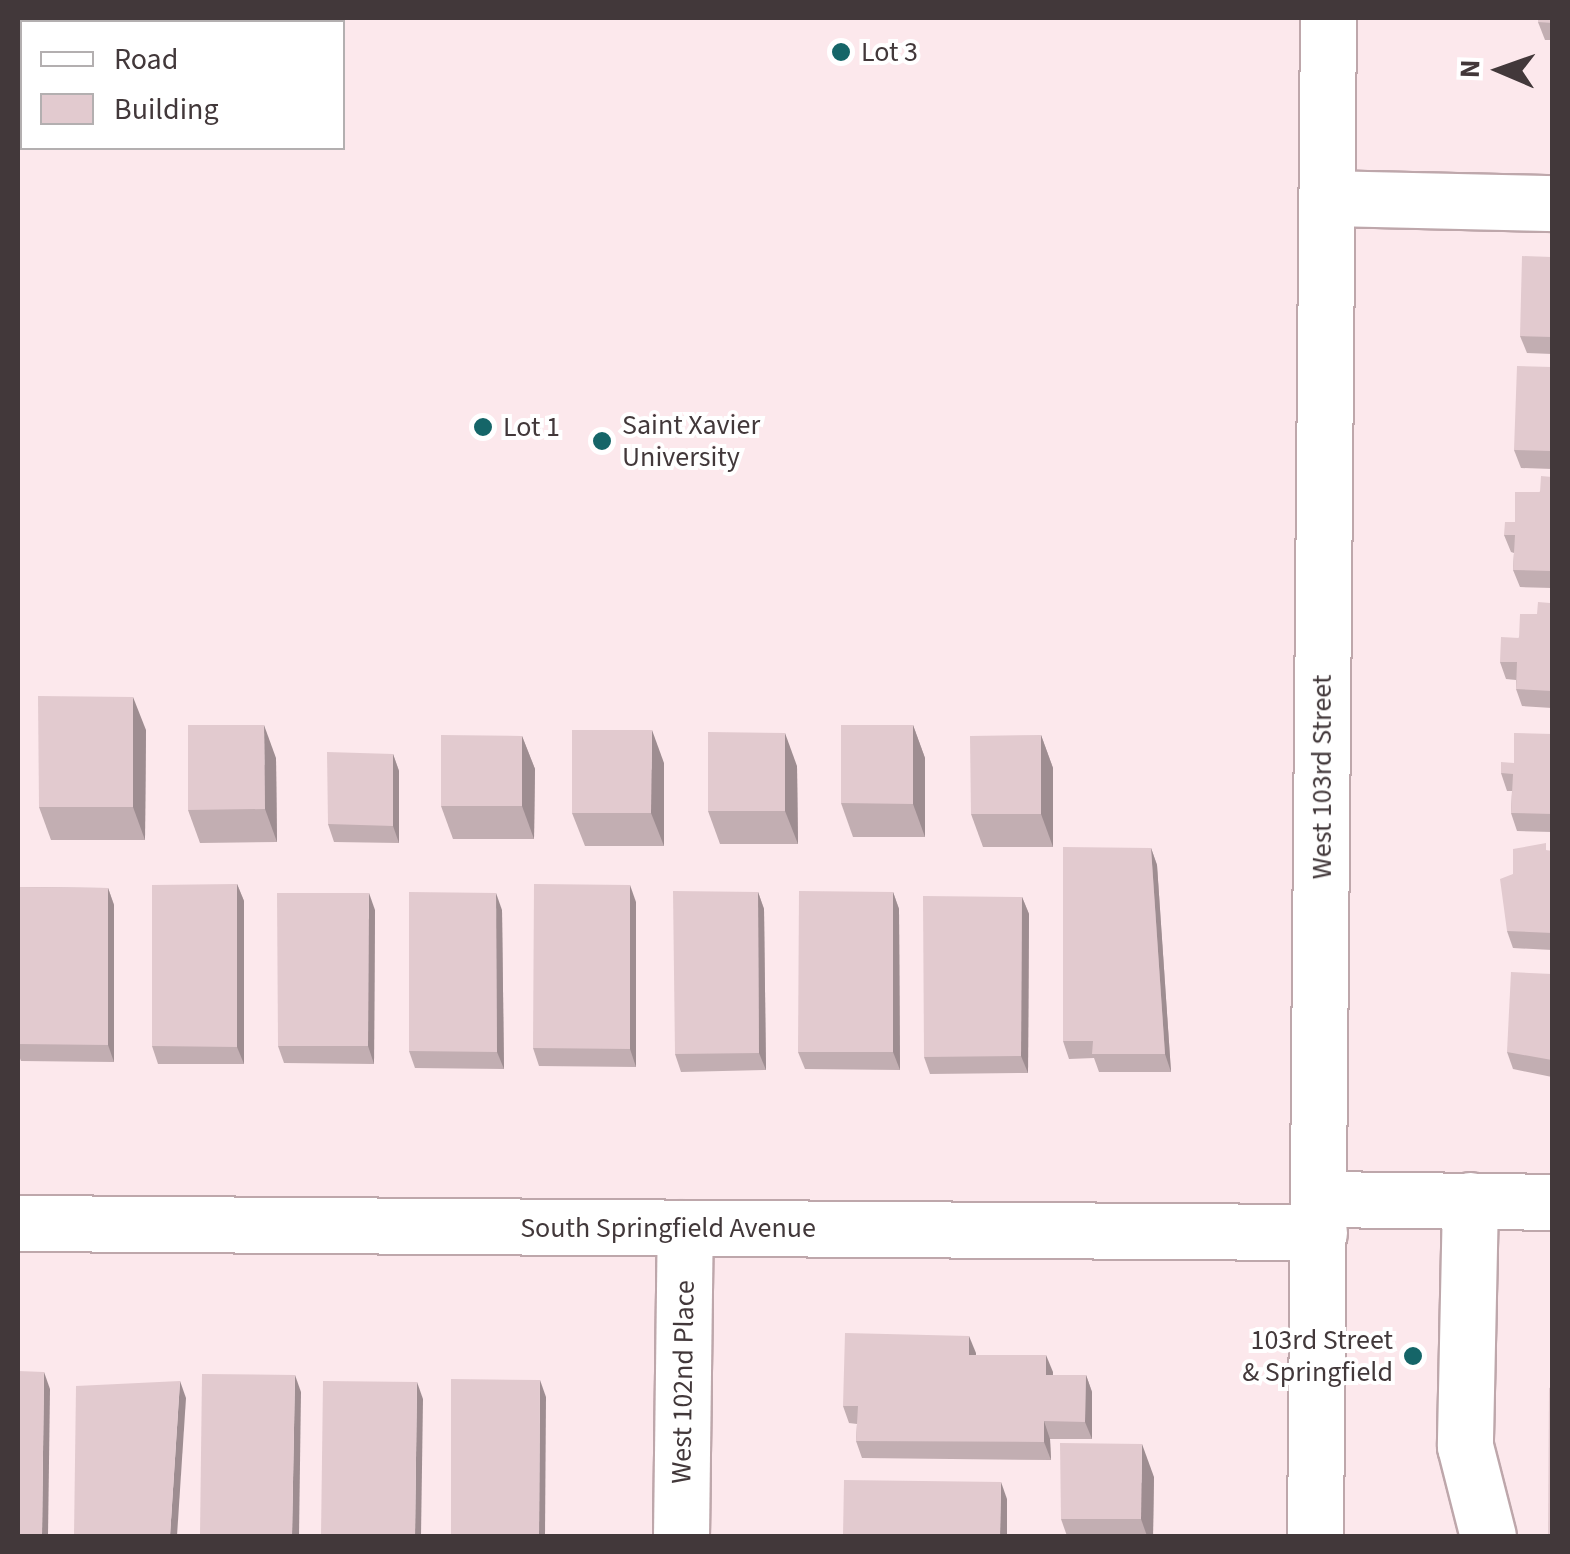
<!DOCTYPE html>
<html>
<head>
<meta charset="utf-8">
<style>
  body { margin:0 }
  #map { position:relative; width:1570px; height:1554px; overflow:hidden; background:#fce8ec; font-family:"Source Sans 3",sans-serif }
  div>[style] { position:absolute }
  .roads { filter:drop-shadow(2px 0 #bea7ab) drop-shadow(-2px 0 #bea7ab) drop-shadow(0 2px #bea7ab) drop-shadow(0 -2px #bea7ab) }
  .minor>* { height:55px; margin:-27.5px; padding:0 27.5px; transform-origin:27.5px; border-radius:27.5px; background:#fff }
  .major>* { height:55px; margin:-27.5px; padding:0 27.5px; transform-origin:27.5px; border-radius:27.5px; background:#fff }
  .wall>* { inset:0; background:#c2aeb2 }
  .shaded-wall>* { inset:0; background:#9e8d91 }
  .building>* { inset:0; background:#e2cacf }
  .dots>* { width:28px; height:28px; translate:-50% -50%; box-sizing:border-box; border:5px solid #fff; border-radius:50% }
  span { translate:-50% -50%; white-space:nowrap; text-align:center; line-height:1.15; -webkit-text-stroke:8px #fff; paint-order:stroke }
  .poi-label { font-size:28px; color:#42383a }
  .left { translate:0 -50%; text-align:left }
  .right { translate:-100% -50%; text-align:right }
  .street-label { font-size:28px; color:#42383a }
  .frame { position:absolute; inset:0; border:20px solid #42383a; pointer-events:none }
  .legend { position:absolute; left:20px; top:20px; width:325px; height:130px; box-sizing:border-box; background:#fff; border:2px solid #b3afb0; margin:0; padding:12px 18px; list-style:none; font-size:30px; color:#42383a }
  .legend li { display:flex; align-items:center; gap:20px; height:50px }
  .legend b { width:50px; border:2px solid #b3afb0 }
  .north { position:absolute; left:1450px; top:20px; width:100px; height:100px; -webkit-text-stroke:8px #fff; paint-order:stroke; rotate:272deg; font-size:28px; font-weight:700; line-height:40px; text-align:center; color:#42383a }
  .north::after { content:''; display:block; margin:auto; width:35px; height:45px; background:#42383a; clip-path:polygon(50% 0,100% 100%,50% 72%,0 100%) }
</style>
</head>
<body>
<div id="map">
  <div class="roads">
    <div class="minor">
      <i style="left:1327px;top:198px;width:225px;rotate:1.3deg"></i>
      <i style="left:1319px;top:1199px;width:233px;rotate:0.7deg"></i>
      <i style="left:1470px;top:1200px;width:246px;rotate:91.2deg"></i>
      <i style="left:1465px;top:1446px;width:93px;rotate:75.7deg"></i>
      <i style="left:18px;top:1223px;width:1301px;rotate:0.4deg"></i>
      <i style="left:681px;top:1536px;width:308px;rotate:-89.3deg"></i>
    </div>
    <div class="major">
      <i style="left:1315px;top:1536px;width:1518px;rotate:-89.51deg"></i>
    </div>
  </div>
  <div class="wall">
    <i style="clip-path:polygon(1552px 18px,1552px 40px,1545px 40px,1538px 22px)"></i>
    <i style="clip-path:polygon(1552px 257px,1552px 354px,1527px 353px,1520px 336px)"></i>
    <i style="clip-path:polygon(1552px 367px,1552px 469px,1521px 468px,1514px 450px)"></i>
    <i style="clip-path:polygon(1552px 477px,1552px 588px,1520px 587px,1513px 570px,1514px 553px,1511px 552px,1504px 535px)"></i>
    <i style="clip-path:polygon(1552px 609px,1552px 708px,1522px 706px,1516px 689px,1516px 680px,1506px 679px,1500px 662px,1537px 614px)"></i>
    <i style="clip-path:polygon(913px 725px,925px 758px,925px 837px,853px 837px,841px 803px)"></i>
    <i style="clip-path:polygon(146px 730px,145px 840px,51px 840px,39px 807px)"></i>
    <i style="clip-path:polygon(1552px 734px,1552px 832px,1517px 831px,1511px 813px,1512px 791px,1507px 791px,1501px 773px)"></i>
    <i style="clip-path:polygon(1041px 735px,1053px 768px,1053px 847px,983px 847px,971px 814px)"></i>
    <i style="clip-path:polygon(522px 736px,535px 769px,534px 839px,453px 839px,441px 806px)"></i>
    <i style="clip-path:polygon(393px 754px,399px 771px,399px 843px,334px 842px,328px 824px)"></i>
    <i style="clip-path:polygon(276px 758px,277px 842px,200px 843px,188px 810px)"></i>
    <i style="clip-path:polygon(664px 763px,664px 846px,585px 846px,572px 813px)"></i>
    <i style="clip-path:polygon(797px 766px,798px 844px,720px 844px,708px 811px)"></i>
    <i style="clip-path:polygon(1151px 848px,1157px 865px,1171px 1072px,1099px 1072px,1094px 1058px,1069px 1059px,1063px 1041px)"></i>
    <i style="clip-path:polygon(1549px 851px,1552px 851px,1552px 950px,1513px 948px,1507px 931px,1513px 874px)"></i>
    <i style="clip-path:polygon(237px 884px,244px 901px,244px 1064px,158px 1064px,152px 1046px)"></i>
    <i style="clip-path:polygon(18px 887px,108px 888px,114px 905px,114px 1062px,21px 1061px,18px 1053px)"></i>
    <i style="clip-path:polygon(758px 892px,764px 909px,766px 1070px,681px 1072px,675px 1054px)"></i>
    <i style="clip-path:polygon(893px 892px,899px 909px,900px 1070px,805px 1069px,798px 1052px)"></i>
    <i style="clip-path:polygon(1022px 897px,1029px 914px,1028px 1073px,930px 1074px,924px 1057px)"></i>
    <i style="clip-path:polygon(636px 902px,636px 1067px,539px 1066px,533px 1048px)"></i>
    <i style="clip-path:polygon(375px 910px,374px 1064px,284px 1063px,278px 1046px)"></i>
    <i style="clip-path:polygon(502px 910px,504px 1069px,415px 1068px,409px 1051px)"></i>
    <i style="clip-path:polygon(1552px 974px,1552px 1077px,1513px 1069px,1507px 1052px)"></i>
    <i style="clip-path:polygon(976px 1353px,976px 1355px,1053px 1372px,1053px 1375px,1086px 1375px,1092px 1392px,1092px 1439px,1050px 1439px,1051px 1460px,862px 1458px,856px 1441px,857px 1424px,849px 1423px,843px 1406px)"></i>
    <i style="clip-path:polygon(1154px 1477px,1153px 1536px,1067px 1536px,1061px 1519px)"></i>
  </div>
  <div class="shaded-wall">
    <i style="clip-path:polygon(133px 697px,146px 730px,145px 840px,133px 807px)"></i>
    <i style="clip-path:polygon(264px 725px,276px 758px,277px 842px,265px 809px)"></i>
    <i style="clip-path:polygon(913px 725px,925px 758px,925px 837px,913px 804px)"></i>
    <i style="clip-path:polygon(652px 730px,664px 763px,664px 846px,651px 813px)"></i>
    <i style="clip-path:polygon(785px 733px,797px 766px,798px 844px,785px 811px)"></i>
    <i style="clip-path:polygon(1041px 735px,1053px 768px,1053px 847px,1041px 814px)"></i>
    <i style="clip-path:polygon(522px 736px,535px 769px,534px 839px,522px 806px)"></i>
    <i style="clip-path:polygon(393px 754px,399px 771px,399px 843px,393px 826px)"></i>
    <i style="clip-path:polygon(1151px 848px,1157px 865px,1171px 1072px,1165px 1054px)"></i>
    <i style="clip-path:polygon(237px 884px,244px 901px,244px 1064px,237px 1047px)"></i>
    <i style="clip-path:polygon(630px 885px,636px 902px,636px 1067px,630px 1049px)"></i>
    <i style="clip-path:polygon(108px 888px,114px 905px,114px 1062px,108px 1045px)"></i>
    <i style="clip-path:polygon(758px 892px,764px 909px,766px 1070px,759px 1053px)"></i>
    <i style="clip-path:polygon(893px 892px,899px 909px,900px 1070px,893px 1052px)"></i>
    <i style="clip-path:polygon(369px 893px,375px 910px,374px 1064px,368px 1046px)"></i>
    <i style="clip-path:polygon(496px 893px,502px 910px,504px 1069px,497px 1052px)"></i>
    <i style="clip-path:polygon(1022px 897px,1029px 914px,1028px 1073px,1021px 1056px)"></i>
    <i style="clip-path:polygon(969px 1336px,976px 1353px,975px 1372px,969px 1355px)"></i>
    <i style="clip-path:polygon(1046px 1355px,1053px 1372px,1052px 1393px,1046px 1375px)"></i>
    <i style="clip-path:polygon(44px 1372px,50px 1389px,48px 1536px,42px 1536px)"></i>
    <i style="clip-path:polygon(295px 1375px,301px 1392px,299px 1536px,292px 1536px)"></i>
    <i style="clip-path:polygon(1086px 1375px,1092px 1392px,1092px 1439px,1085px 1422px)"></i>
    <i style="clip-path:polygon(540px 1380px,546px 1397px,545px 1536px,539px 1536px)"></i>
    <i style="clip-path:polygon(180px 1381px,186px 1398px,177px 1536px,170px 1536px)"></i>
    <i style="clip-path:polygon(417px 1382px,423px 1399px,421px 1536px,415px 1536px)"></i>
    <i style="clip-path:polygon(1044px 1421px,1050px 1439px,1051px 1460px,1044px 1442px)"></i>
    <i style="clip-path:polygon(1142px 1444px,1154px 1477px,1153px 1536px,1147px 1536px,1141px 1519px)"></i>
    <i style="clip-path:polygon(1001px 1482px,1007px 1499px,1007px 1536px,1000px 1536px)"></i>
  </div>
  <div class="building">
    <i style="clip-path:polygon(1538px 18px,1552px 18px,1552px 23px,1538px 22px)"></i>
    <i style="clip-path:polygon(1522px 256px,1552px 257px,1552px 337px,1520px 336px)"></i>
    <i style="clip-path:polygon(1517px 366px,1552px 367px,1552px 451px,1514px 450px)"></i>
    <i style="clip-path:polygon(1541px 476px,1552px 477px,1552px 571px,1513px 570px,1515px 535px,1504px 535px,1505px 522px,1515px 522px,1515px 492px,1540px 492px)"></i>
    <i style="clip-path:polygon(1538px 602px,1550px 603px,1550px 616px,1552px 616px,1552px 691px,1516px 689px,1517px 662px,1500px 662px,1501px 637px,1519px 638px,1520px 614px,1537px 614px)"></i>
    <i style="clip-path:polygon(38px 696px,133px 697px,133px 807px,39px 807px)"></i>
    <i style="clip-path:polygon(188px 725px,264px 725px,265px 809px,188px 810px)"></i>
    <i style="clip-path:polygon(841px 725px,913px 725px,913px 804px,841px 803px)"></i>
    <i style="clip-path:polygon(572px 730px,652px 730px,651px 813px,572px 813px)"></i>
    <i style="clip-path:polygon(708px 732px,785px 733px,785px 811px,708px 811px)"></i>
    <i style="clip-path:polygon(1514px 733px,1552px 734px,1552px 814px,1511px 813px,1513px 774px,1501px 773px,1501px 762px,1514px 763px)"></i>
    <i style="clip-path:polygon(441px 735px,522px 736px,522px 806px,441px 806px)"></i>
    <i style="clip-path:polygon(1041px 735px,1041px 814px,971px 814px,970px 736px)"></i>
    <i style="clip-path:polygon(327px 752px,393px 754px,393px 826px,328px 824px)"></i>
    <i style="clip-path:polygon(1546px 843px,1546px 850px,1552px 851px,1552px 933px,1507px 931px,1500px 879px,1513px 874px,1513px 849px)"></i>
    <i style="clip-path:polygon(1063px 847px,1151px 848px,1165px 1054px,1092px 1054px,1093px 1041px,1063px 1041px)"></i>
    <i style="clip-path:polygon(237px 884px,237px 1047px,152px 1046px,152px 885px)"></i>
    <i style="clip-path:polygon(534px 884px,630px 885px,630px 1049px,533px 1048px)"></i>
    <i style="clip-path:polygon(18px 887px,108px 888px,108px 1045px,18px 1044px)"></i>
    <i style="clip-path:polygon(673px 891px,758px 892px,759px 1053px,675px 1054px)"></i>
    <i style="clip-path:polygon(799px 891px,893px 892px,893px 1052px,798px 1052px)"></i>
    <i style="clip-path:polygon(409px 892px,496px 893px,497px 1052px,409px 1051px)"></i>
    <i style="clip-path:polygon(277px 893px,369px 893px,368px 1046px,278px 1046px)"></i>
    <i style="clip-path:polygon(923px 896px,1022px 897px,1021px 1056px,924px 1057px)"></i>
    <i style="clip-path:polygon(1511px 972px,1552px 974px,1552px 1060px,1507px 1052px)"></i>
    <i style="clip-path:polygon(845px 1333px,969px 1336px,969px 1355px,1046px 1355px,1046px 1375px,1086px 1375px,1085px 1422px,1044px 1421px,1044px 1442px,856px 1441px,858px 1406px,843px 1406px)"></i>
    <i style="clip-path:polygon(18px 1371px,44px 1372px,42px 1536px,18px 1536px)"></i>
    <i style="clip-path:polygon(202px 1374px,295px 1375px,292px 1536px,200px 1536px)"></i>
    <i style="clip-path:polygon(451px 1379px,540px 1380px,539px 1536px,451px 1536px)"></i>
    <i style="clip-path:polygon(180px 1381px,170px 1536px,74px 1536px,76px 1386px)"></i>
    <i style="clip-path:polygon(323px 1381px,417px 1382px,415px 1536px,321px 1536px)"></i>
    <i style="clip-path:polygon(1552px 1387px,1552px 1536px,1548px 1536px,1549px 1388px)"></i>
    <i style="clip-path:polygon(1060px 1443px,1142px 1444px,1141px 1519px,1061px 1519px)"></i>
    <i style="clip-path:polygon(844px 1480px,1001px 1482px,1000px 1536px,843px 1536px)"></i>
  </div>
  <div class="dots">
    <i style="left:841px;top:52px;background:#156568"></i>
    <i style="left:483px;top:427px;background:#156568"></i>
    <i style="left:602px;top:441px;background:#156568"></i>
    <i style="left:1413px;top:1356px;background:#156568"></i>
  </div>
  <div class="poi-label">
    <span class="left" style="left:861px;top:52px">Lot 3</span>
    <span class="left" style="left:622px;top:441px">Saint Xavier<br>University</span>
    <span class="left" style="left:503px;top:427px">Lot 1</span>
    <span class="right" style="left:1393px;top:1356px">103rd Street<br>&amp; Springfield</span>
  </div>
  <div class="street-label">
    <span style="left:1322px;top:777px;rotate:-90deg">West 103rd Street</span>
    <span style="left:668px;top:1228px">South Springfield Avenue</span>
    <span style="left:683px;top:1382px;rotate:-89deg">West 102nd Place</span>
  </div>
  <div class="frame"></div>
  <ul class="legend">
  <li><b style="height:12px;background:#fff"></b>Road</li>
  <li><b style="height:28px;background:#e2cacf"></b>Building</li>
  </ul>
  <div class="north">N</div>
</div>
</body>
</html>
